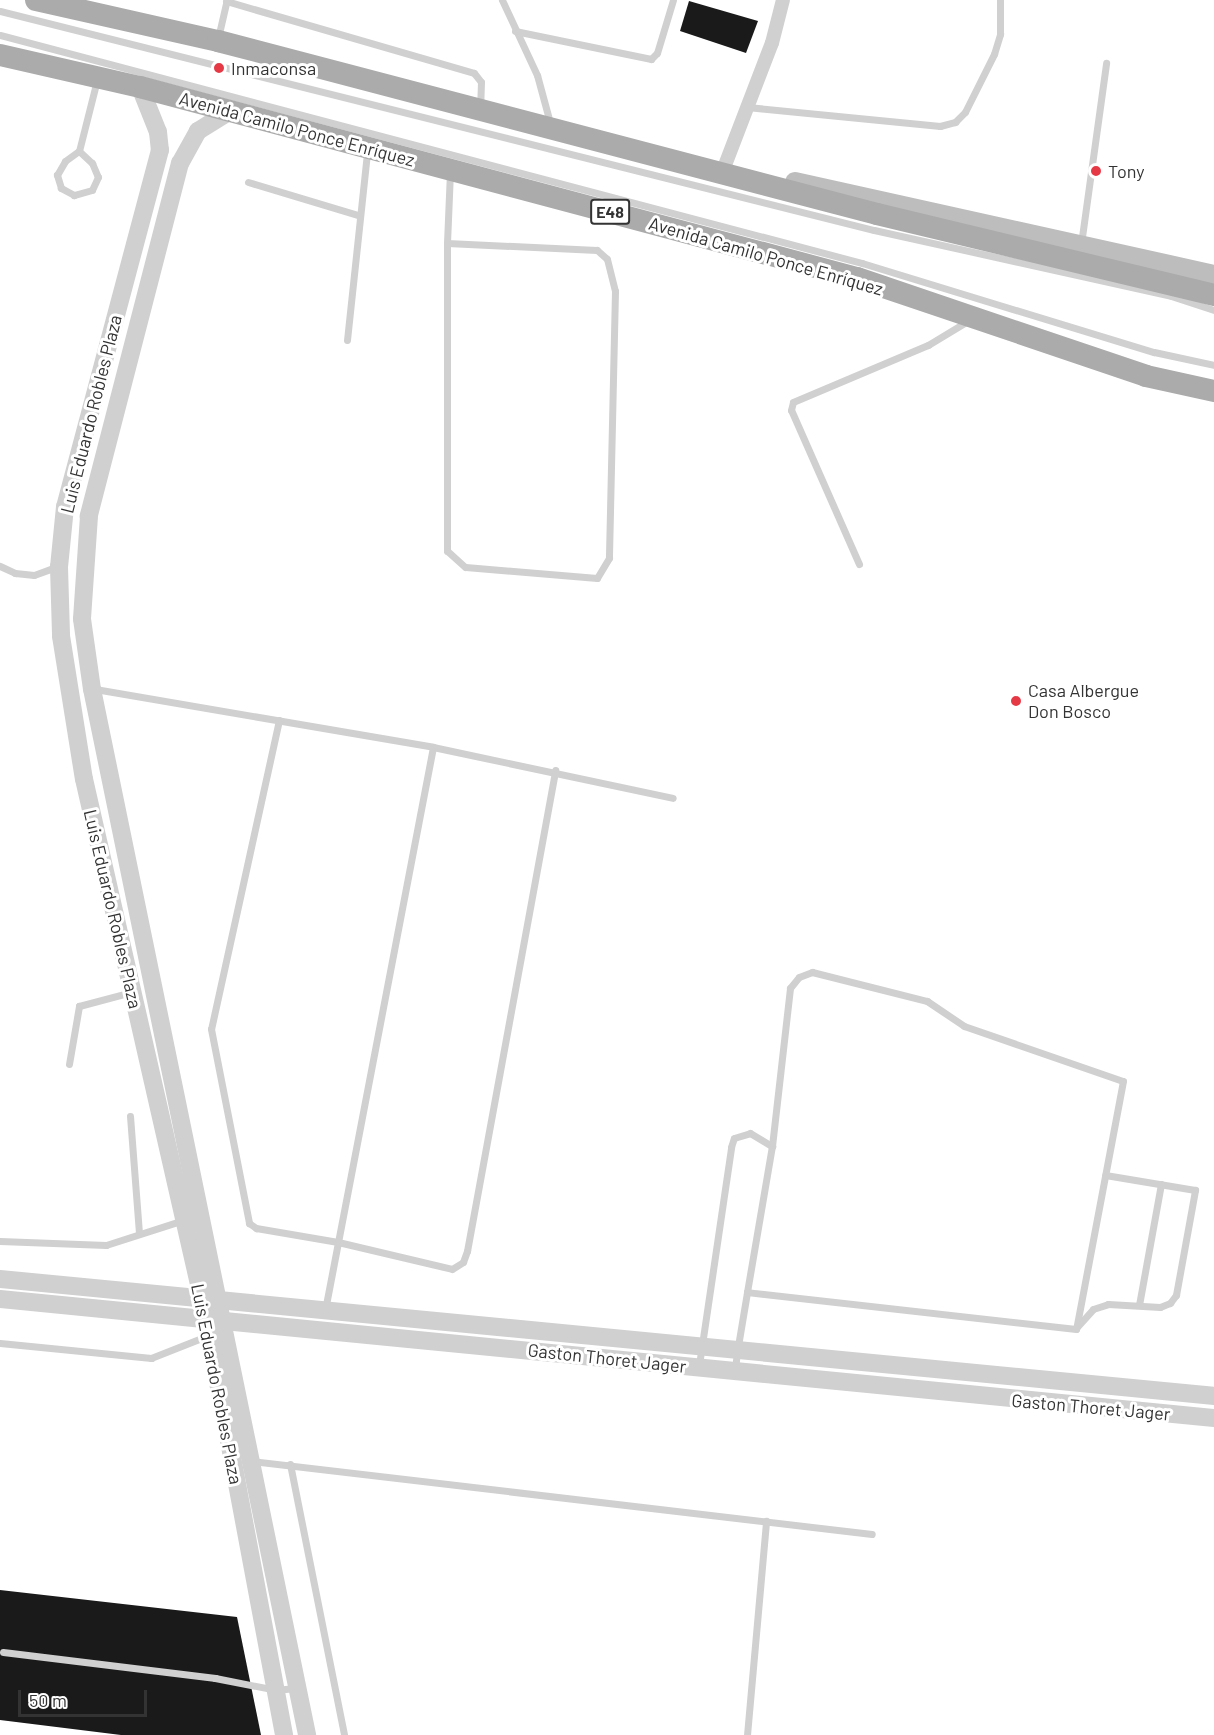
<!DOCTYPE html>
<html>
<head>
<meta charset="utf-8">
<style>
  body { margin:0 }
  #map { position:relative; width:1214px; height:1735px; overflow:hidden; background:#fff; font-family:Barlow,sans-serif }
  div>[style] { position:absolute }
  .building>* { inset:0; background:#1a1a1a }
  .service>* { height:7px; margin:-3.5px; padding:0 3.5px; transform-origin:3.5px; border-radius:3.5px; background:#d0d0d0 }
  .minor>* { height:14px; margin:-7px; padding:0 7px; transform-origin:7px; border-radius:7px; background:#d0d0d0 }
  .tertiary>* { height:18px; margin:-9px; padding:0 9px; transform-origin:9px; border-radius:9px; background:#d0d0d0 }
  .secondary>* { height:20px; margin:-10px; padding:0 10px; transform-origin:10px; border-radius:10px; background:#bdbdbd }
  .primary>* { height:22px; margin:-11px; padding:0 11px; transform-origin:11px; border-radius:11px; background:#ababab }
  .dots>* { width:16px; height:16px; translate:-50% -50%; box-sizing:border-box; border:3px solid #fff; border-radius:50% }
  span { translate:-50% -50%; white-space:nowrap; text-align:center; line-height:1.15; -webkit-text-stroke:6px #fff; paint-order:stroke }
  .shield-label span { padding:2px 4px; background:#fff; border:2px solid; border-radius:4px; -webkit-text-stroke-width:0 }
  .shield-label { font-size:16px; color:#333; font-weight:700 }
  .poi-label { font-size:18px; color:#333 }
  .left { translate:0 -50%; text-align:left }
  .street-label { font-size:18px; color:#333 }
  .scale { position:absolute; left:18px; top:1690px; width:129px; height:27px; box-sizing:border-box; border:3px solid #333; border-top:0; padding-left:8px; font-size:18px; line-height:21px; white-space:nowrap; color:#333; -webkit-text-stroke:4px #fff; paint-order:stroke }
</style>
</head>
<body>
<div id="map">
  <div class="building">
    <i style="clip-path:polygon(689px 1px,758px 21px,746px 53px,680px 31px)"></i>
    <i style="clip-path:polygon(0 1590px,237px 1617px,261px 1735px,121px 1735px,0 1720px)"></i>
  </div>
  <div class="service">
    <i style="left:502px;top:0;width:83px;rotate:65deg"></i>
    <i style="left:537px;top:75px;width:50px;rotate:74.8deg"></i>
    <i style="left:226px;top:1px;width:258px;rotate:16.2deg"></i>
    <i style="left:474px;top:73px;width:11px;rotate:52deg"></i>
    <i style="left:481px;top:82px;width:24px;rotate:92deg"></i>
    <i style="left:0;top:11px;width:901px;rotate:14.07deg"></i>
    <i style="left:874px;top:230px;width:304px;rotate:12.5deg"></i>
    <i style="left:1171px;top:296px;width:45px;rotate:18deg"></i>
    <i style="left:515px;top:31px;width:139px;rotate:11.6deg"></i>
    <i style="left:651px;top:59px;width:8px;rotate:-45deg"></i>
    <i style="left:657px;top:53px;width:55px;rotate:-73.2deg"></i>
    <i style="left:0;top:35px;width:892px;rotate:14.82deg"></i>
    <i style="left:862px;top:263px;width:305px;rotate:17deg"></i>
    <i style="left:1154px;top:352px;width:61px;rotate:12.2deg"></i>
    <i style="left:218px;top:38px;width:39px;rotate:-77deg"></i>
    <i style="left:747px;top:107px;width:194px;rotate:5.6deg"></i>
    <i style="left:940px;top:126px;width:16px;rotate:-15deg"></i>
    <i style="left:955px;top:122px;width:14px;rotate:-45deg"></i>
    <i style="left:965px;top:112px;width:65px;rotate:-63.4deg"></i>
    <i style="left:994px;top:54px;width:21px;rotate:-73deg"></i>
    <i style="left:1000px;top:34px;width:34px;rotate:-90deg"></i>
    <i style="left:79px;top:151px;width:18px;rotate:43deg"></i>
    <i style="left:92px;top:163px;width:15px;rotate:67deg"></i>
    <i style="left:98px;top:177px;width:14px;rotate:115deg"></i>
    <i style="left:92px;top:190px;width:19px;rotate:164deg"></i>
    <i style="left:74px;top:195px;width:15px;rotate:-152deg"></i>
    <i style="left:61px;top:188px;width:14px;rotate:-107deg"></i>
    <i style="left:57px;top:175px;width:16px;rotate:-60deg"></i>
    <i style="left:65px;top:161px;width:17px;rotate:-36deg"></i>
    <i style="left:79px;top:151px;width:73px;rotate:-75.8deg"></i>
    <i style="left:248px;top:182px;width:115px;rotate:16.7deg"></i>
    <i style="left:447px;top:243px;width:150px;rotate:2.7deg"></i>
    <i style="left:597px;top:250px;width:13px;rotate:42deg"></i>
    <i style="left:607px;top:259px;width:33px;rotate:76deg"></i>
    <i style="left:615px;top:291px;width:267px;rotate:91.3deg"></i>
    <i style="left:609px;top:558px;width:23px;rotate:121deg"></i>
    <i style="left:597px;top:578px;width:132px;rotate:-175.2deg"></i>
    <i style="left:465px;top:567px;width:24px;rotate:-138deg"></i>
    <i style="left:447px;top:551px;width:308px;rotate:-90deg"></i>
    <i style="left:447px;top:243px;width:71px;rotate:-87.6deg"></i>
    <i style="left:1081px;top:244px;width:183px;rotate:-82.1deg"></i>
    <i style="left:347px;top:340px;width:189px;rotate:-83.9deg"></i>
    <i style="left:859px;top:564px;width:168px;rotate:-113.8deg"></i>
    <i style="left:791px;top:410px;width:8px;rotate:-76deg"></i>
    <i style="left:793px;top:402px;width:147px;rotate:-22.9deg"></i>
    <i style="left:928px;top:345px;width:44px;rotate:-31.2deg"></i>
    <i style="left:0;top:566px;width:17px;rotate:25deg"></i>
    <i style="left:15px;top:573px;width:19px;rotate:6deg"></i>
    <i style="left:34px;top:575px;width:23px;rotate:-20deg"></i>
    <i style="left:95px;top:689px;width:343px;rotate:9.7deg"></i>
    <i style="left:433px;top:747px;width:245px;rotate:12deg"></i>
    <i style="left:279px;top:720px;width:316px;rotate:102.4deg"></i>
    <i style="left:211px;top:1029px;width:198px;rotate:78.9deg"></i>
    <i style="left:249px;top:1223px;width:9px;rotate:36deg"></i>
    <i style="left:256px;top:1228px;width:83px;rotate:9.7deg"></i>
    <i style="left:338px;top:1242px;width:117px;rotate:13.3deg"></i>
    <i style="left:452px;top:1269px;width:13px;rotate:-32deg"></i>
    <i style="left:463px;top:1262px;width:12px;rotate:-70deg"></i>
    <i style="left:467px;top:1251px;width:489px;rotate:-79.6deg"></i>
    <i style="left:69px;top:1064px;width:59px;rotate:-80.2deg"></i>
    <i style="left:79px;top:1006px;width:55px;rotate:-14.8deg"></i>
    <i style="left:130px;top:1116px;width:117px;rotate:85.6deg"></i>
    <i style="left:0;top:1241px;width:106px;rotate:2.2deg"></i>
    <i style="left:106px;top:1245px;width:82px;rotate:-17.8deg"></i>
    <i style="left:1139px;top:1305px;width:123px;rotate:-79.7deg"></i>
    <i style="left:325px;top:1310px;width:573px;rotate:-79.14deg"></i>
    <i style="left:1077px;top:1327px;width:24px;rotate:-48deg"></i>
    <i style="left:1093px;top:1309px;width:16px;rotate:-18deg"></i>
    <i style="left:1108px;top:1304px;width:52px;rotate:3.3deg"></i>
    <i style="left:1160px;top:1307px;width:11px;rotate:-22deg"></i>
    <i style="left:1170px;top:1303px;width:10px;rotate:-53deg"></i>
    <i style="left:1176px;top:1295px;width:107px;rotate:-79.7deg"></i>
    <i style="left:1195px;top:1190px;width:91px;rotate:-170.5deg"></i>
    <i style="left:0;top:1343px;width:152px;rotate:5.7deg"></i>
    <i style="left:151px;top:1358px;width:62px;rotate:-21.6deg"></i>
    <i style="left:699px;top:1365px;width:220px;rotate:-81.6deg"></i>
    <i style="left:731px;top:1147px;width:9px;rotate:-72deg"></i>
    <i style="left:734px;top:1138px;width:17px;rotate:-17deg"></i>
    <i style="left:750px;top:1133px;width:26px;rotate:31deg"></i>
    <i style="left:735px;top:1370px;width:18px;rotate:-84deg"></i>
    <i style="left:737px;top:1352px;width:61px;rotate:-80.5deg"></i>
    <i style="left:747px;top:1292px;width:148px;rotate:-80.3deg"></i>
    <i style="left:772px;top:1146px;width:159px;rotate:-83.5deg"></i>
    <i style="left:790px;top:988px;width:14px;rotate:-51deg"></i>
    <i style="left:799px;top:977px;width:14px;rotate:-21deg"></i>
    <i style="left:812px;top:972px;width:119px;rotate:14.2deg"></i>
    <i style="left:927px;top:1001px;width:45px;rotate:34deg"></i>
    <i style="left:964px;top:1026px;width:168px;rotate:19.1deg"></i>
    <i style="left:1123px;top:1081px;width:252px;rotate:100.7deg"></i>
    <i style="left:1076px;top:1329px;width:331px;rotate:-173.6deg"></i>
    <i style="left:252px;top:1461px;width:624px;rotate:6.72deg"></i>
    <i style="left:290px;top:1464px;width:276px;rotate:78.7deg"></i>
    <i style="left:3px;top:1652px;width:214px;rotate:7deg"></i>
    <i style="left:215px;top:1678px;width:62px;rotate:11.1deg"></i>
    <i style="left:276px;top:1690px;width:19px;rotate:-6deg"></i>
    <i style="left:747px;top:1735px;width:215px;rotate:-84.9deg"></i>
  </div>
  <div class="minor">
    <i style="left:722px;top:173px;width:139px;rotate:-69deg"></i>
    <i style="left:772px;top:43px;width:44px;rotate:-75.7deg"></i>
  </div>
  <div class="tertiary">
    <i style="left:140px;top:87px;width:48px;rotate:68.2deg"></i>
    <i style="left:158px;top:132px;width:18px;rotate:84deg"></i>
    <i style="left:160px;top:150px;width:369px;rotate:104.9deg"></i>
    <i style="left:65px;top:507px;width:60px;rotate:95.7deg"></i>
    <i style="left:59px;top:567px;width:69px;rotate:88.3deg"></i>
    <i style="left:61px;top:636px;width:145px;rotate:80.9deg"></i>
    <i style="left:84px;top:779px;width:536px;rotate:77.18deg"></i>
    <i style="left:203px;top:1302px;width:441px;rotate:79.4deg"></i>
    <i style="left:230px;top:111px;width:38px;rotate:148deg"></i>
    <i style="left:198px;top:131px;width:37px;rotate:119deg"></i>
    <i style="left:180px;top:163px;width:365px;rotate:104.5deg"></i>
    <i style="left:89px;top:516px;width:103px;rotate:93.9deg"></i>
    <i style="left:82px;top:619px;width:71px;rotate:81.9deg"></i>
    <i style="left:92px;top:689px;width:1068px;rotate:78.38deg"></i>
    <i style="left:0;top:1279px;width:1220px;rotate:5.5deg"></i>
    <i style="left:0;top:1299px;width:1220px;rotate:5.6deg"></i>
  </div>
  <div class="secondary">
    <i style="left:795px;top:182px;width:429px;rotate:12.5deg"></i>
  </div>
  <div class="primary">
    <i style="left:36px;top:0;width:187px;rotate:12.7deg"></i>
    <i style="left:218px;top:41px;width:681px;rotate:14.71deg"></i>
    <i style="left:877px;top:214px;width:347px;rotate:13.5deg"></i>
    <i style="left:0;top:55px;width:144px;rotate:12.9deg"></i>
    <i style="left:140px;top:87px;width:742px;rotate:14.92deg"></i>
    <i style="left:857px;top:278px;width:305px;rotate:18.7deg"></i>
    <i style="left:1146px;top:376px;width:70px;rotate:12.4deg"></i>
  </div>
  <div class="dots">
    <i style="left:219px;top:68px;background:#e63946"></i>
    <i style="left:1096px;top:171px;background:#e63946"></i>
    <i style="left:1016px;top:701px;background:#e63946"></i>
  </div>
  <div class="shield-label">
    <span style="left:610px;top:212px">E48</span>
  </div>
  <div class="poi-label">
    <span class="left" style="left:231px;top:68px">Inmaconsa</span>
    <span class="left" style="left:1108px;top:171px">Tony</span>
    <span class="left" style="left:1028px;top:701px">Casa Albergue<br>Don Bosco</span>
  </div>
  <div class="street-label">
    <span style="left:297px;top:129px;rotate:15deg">Avenida Camilo Ponce Enríquez</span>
    <span style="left:766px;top:256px;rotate:16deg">Avenida Camilo Ponce Enríquez</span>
    <span style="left:91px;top:414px;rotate:-76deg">Luis Eduardo Robles Plaza</span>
    <span style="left:113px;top:909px;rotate:77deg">Luis Eduardo Robles Plaza</span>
    <span style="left:607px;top:1358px;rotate:6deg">Gaston Thoret Jager</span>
    <span style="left:217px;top:1384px;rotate:79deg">Luis Eduardo Robles Plaza</span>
    <span style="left:1091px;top:1407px;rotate:5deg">Gaston Thoret Jager</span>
  </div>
  <div class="scale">50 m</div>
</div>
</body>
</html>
